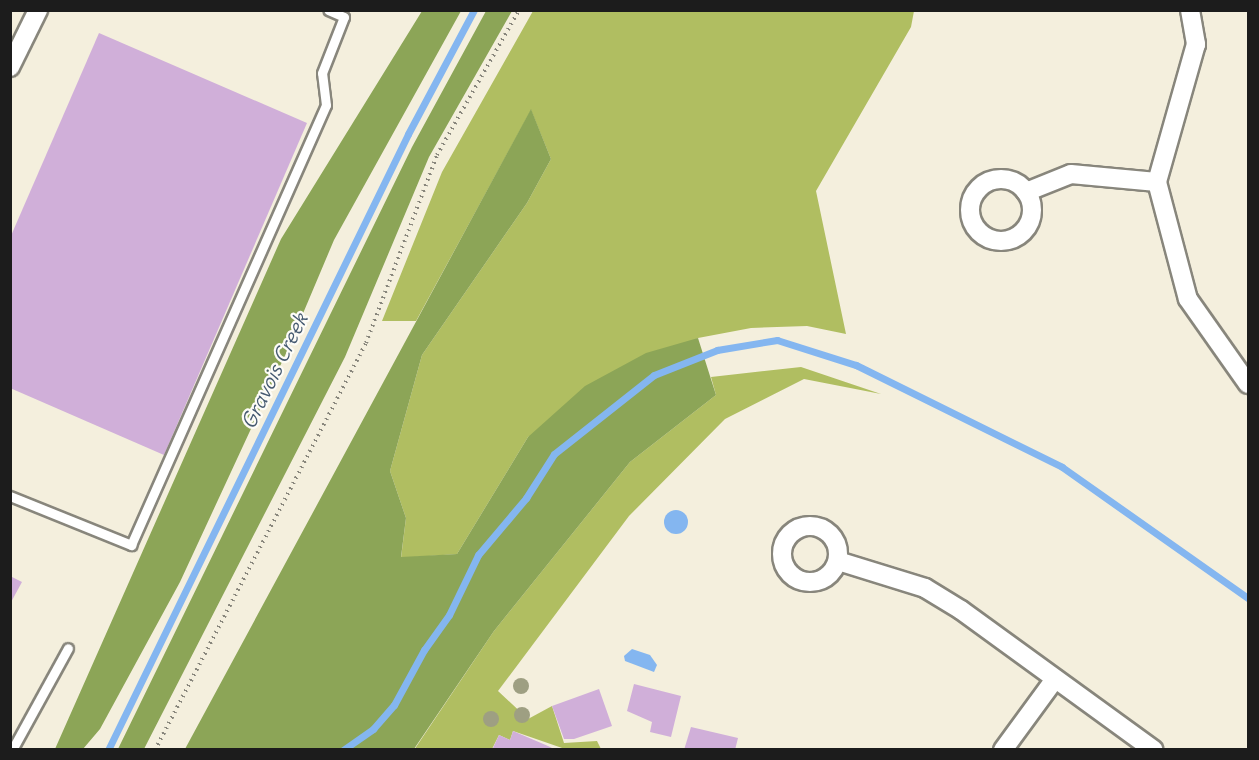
<!DOCTYPE html>
<html>
<head>
<meta charset="utf-8">
<style>
  body { margin:0 }
  #map { position:relative; width:1259px; height:760px; overflow:hidden; background:#f4efdd; font-family:Delius,sans-serif }
  div>[style] { position:absolute }
  .green>* { inset:0; background:#b0be61 }
  .forest>* { inset:0; background:#8ca557 }
  .water>* { inset:0; background:#84b6f0 }
  .round { border-radius:50% }
  .stream>* { height:7px; margin:-3.5px; padding:0 3.5px; transform-origin:3.5px; border-radius:3.5px; background:#84b6f0 }
  .building>* { inset:0; background:#d0afd9 }
  .path>* { height:4px; margin-top:-2px; transform-origin:0; background:repeating-linear-gradient(90deg,#88867c 0 1.5px,transparent 0 6px) }
  .roads { filter:drop-shadow(2px 0 #88867c) drop-shadow(-2px 0 #88867c) drop-shadow(0 2px #88867c) drop-shadow(0 -2px #88867c) }
  .service>* { height:9px; margin:-4.5px; padding:0 4.5px; transform-origin:4.5px; border-radius:4.5px; background:#fff }
  .minor>* { height:18px; margin:-9px; padding:0 9px; transform-origin:9px; border-radius:9px; background:#fff }
  .minor>.ring { margin:-9px; padding:0; box-sizing:content-box; background:none; border:18px solid #fff; border-radius:50% }
  .trees>* { width:16px; height:16px; margin:-8px; border-radius:50%; background:#9e9f82 }
  span { translate:-50% -50%; white-space:nowrap; text-align:center; line-height:1.15; -webkit-text-stroke:4.5px #fdfcf7; paint-order:stroke }
  .water-label { font-size:20px; color:#465a71; font-style:italic }
  .frame { position:absolute; inset:0; border:12px solid #1c1c1c; pointer-events:none }
</style>
</head>
<body>
<div id="map">
  <div class="green">
    <i style="clip-path:polygon(533px 11px,914px 11px,911px 27px,816px 191px,846px 334px,807px 326px,751px 328px,698px 338px,528px 437px,457px 554px,401px 558px,406px 518px,390px 471px,422px 355px,527px 203px,551px 159px,531px 110px,416px 321px,382px 321px,442px 172px)"></i>
    <i style="clip-path:polygon(801px 367px,881px 394px,804px 379px,725px 419px,629px 516px,498px 691px,528px 719px,552px 706px,564px 743px,597px 741px,601px 749px,565px 749px,513px 731px,510px 740px,499px 735px,492px 749px,414px 750px,494px 631px,630px 462px,716px 395px,711px 377px)"></i>
  </div>
  <div class="forest">
    <i style="clip-path:polygon(422px 11px,461px 11px,334px 240px,288px 349px,180px 582px,100px 729px,83px 749px,55px 749px,281px 239px)"></i>
    <i style="clip-path:polygon(486px 11px,512px 11px,429px 157px,345px 357px,144px 749px,118px 749px,412px 147px)"></i>
    <i style="clip-path:polygon(531px 109px,551px 159px,527px 203px,422px 355px,390px 471px,406px 518px,401px 557px,457px 554px,528px 437px,585px 386px,646px 353px,698px 338px,716px 395px,630px 462px,494px 631px,414px 749px,185px 749px)"></i>
  </div>
  <div class="water">
    <i class="round" style="left:664px;top:510px;width:24px;height:24px"></i>
    <i style="clip-path:polygon(632px 649px,650px 655px,657px 665px,654px 672px,625px 661px,624px 656px)"></i>
  </div>
  <div class="stream">
    <i style="left:108px;top:750px;width:685px;rotate:-64.03deg"></i>
    <i style="left:408px;top:134px;width:140px;rotate:-62deg"></i>
    <i style="left:343px;top:750px;width:37px;rotate:-35deg"></i>
    <i style="left:373px;top:729px;width:32px;rotate:-49deg"></i>
    <i style="left:394px;top:705px;width:63px;rotate:-61.4deg"></i>
    <i style="left:424px;top:650px;width:43px;rotate:-54.5deg"></i>
    <i style="left:449px;top:615px;width:67px;rotate:-64.2deg"></i>
    <i style="left:478px;top:555px;width:75px;rotate:-49.9deg"></i>
    <i style="left:526px;top:498px;width:52px;rotate:-57.5deg"></i>
    <i style="left:554px;top:454px;width:127px;rotate:-38.3deg"></i>
    <i style="left:654px;top:375px;width:68px;rotate:-21.6deg"></i>
    <i style="left:717px;top:350px;width:61px;rotate:-9.5deg"></i>
    <i style="left:777px;top:340px;width:83px;rotate:17.6deg"></i>
    <i style="left:856px;top:365px;width:230px;rotate:26.3deg"></i>
    <i style="left:1062px;top:467px;width:228px;rotate:35.2deg"></i>
  </div>
  <div class="building">
    <i style="clip-path:polygon(99px 33px,307px 123px,164px 455px,10px 388px,10px 238px)"></i>
    <i style="clip-path:polygon(10px 576px,22px 582px,10px 604px)"></i>
    <i style="clip-path:polygon(634px 684px,681px 696px,671px 737px,650px 732px,652px 722px,627px 711px)"></i>
    <i style="clip-path:polygon(599px 689px,612px 726px,574px 739px,564px 739px,552px 706px)"></i>
    <i style="clip-path:polygon(691px 727px,738px 738px,735px 750px,684px 750px)"></i>
    <i style="clip-path:polygon(513px 731px,548px 746px,556px 750px,492px 750px,499px 735px,510px 740px)"></i>
  </div>
  <div class="path">
    <i style="left:155px;top:750px;width:458px;rotate:-62.6deg"></i>
    <i style="left:366px;top:343px;width:201px;rotate:-69.3deg"></i>
    <i style="left:437px;top:155px;width:167px;rotate:-60.5deg"></i>
  </div>
  <div class="roads">
    <div class="service">
      <i style="left:10px;top:496px;width:131px;rotate:22deg"></i>
      <i style="left:131px;top:545px;width:481px;rotate:-66.1deg"></i>
      <i style="left:326px;top:105px;width:32px;rotate:-97deg"></i>
      <i style="left:322px;top:73px;width:60px;rotate:-68.6deg"></i>
      <i style="left:344px;top:17px;width:17px;rotate:-156deg"></i>
      <i style="left:12px;top:750px;width:116px;rotate:-61.2deg"></i>
    </div>
    <div class="minor">
      <i style="left:1190px;top:10px;width:35px;rotate:80deg"></i>
      <i style="left:1196px;top:44px;width:143px;rotate:105.8deg"></i>
      <i style="left:1157px;top:182px;width:121px;rotate:75.2deg"></i>
      <i style="left:1188px;top:299px;width:104px;rotate:54.8deg"></i>
      <i style="left:10px;top:67px;width:64px;rotate:-63.8deg"></i>
      <i class="ring" style="left:970px;top:179px;width:44px;height:44px"></i>
      <i style="left:1026px;top:192px;width:48px;rotate:-21.8deg"></i>
      <i style="left:1071px;top:174px;width:86px;rotate:5.3deg"></i>
      <i class="ring" style="left:782px;top:526px;width:38px;height:38px"></i>
      <i style="left:838px;top:561px;width:91px;rotate:17.2deg"></i>
      <i style="left:925px;top:588px;width:42px;rotate:31.4deg"></i>
      <i style="left:961px;top:610px;width:238px;rotate:36deg"></i>
      <i style="left:1003px;top:750px;width:88px;rotate:-53.8deg"></i>
    </div>
  </div>
  <div class="trees">
    <i style="left:521px;top:686px"></i>
    <i style="left:522px;top:715px"></i>
    <i style="left:491px;top:719px"></i>
  </div>
  <div class="water-label">
    <span style="left:274px;top:371px;rotate:-64deg">Gravois Creek</span>
  </div>
  <div class="frame"></div>
</div>
</body>
</html>
